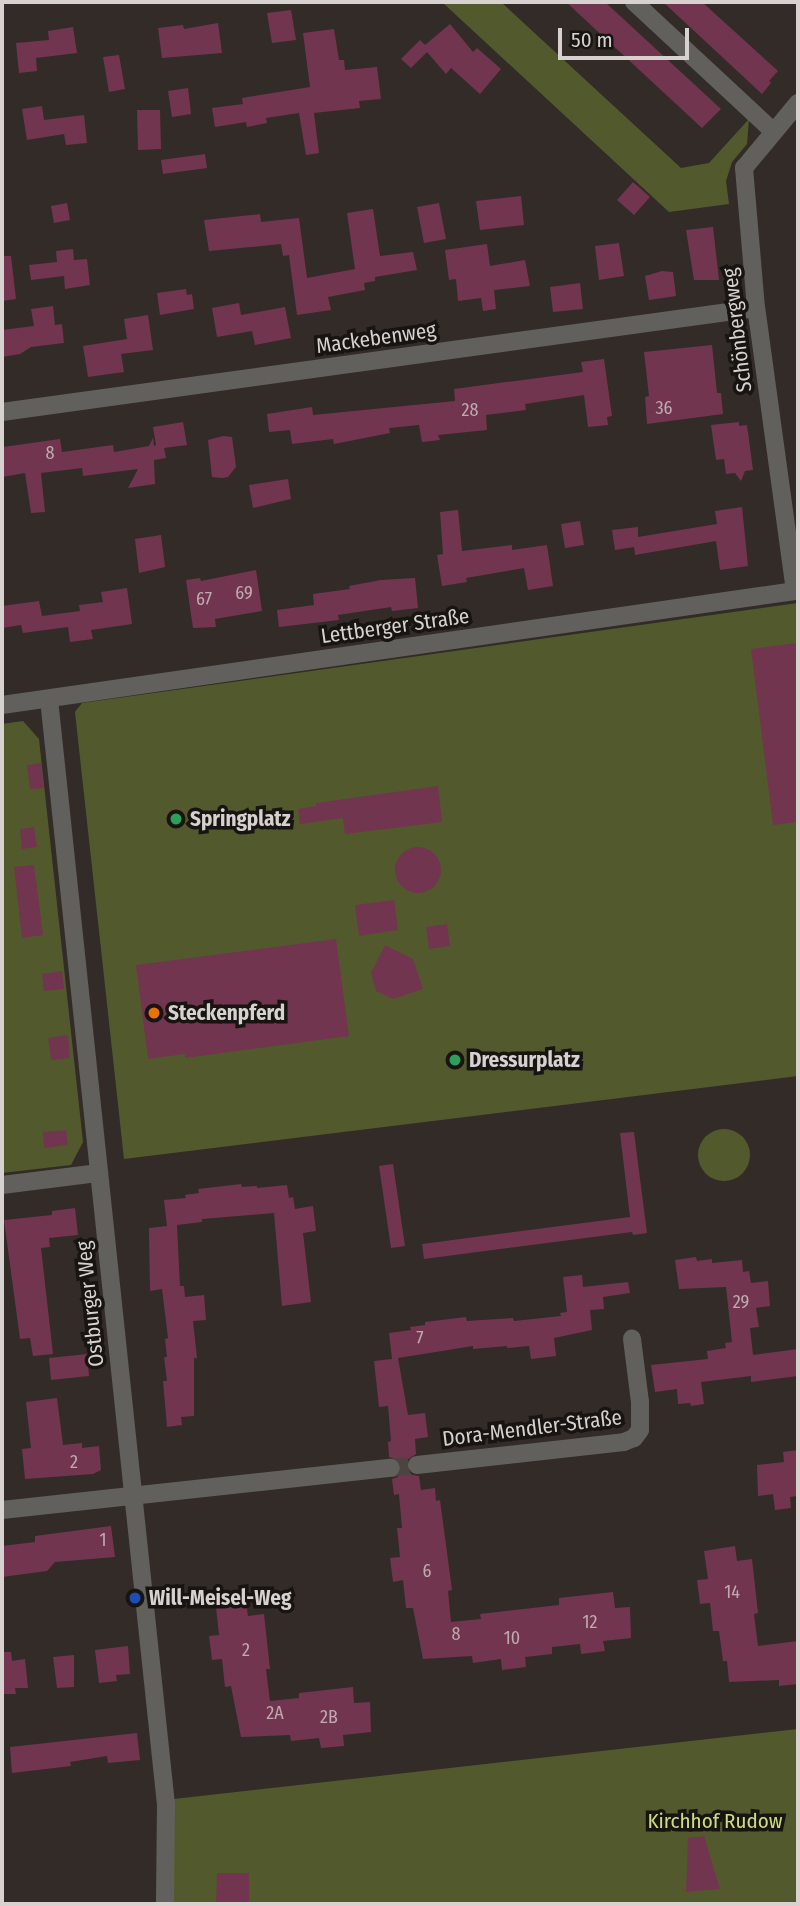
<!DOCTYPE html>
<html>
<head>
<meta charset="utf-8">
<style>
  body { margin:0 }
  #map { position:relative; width:800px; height:1906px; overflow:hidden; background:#332b27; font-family:"Fira Sans Condensed",sans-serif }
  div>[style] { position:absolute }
  .green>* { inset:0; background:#525a2d }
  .round { border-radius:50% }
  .building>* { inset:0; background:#72354f }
  .minor-tunnel>* { height:18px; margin-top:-9px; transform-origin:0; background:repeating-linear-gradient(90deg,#4c4440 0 18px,transparent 0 27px) }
  .minor>* { height:18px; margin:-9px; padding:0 9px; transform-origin:9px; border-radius:9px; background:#61605c }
  .dots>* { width:19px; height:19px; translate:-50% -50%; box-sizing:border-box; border:4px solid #181412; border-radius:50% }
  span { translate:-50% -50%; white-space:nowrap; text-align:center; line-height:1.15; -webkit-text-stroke:7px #181412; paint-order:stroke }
  .number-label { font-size:18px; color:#beabaf }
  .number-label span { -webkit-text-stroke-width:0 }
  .street-label { font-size:21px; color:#d7d2cf }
  .poi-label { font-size:21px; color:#d7d2cf; font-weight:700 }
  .left { translate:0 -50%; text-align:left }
  .park-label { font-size:21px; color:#cbdd7d }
  .frame { position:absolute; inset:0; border:4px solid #d7d2cf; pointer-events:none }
  .scale { position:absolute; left:558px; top:28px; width:131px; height:32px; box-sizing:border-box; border:4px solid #d7d2cf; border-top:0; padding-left:9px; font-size:21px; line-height:24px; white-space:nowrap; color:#d7d2cf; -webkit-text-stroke:5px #181412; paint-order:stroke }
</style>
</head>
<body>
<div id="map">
  <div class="green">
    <i style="clip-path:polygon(442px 2px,501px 2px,681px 168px,709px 163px,749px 119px,747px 144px,732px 162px,726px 181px,729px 204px,669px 212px)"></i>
    <i style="clip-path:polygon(798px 603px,798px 1076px,124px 1159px,75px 712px,82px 703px)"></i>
    <i style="clip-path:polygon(23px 721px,39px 739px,83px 1142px,71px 1165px,2px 1173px,2px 724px)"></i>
    <i class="round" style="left:698px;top:1129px;width:52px;height:52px"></i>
    <i style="clip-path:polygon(798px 1729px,798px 1904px,173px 1904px,174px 1799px)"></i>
  </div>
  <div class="building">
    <i style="clip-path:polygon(566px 2px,605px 2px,721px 109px,702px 128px)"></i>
    <i style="clip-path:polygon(663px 2px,702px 2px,778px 71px,769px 81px,771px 83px,762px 94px)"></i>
    <i style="clip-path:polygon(291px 10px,296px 40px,272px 43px,267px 13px)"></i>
    <i style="clip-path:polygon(218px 23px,222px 53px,162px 58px,158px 28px,183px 25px,184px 29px)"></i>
    <i style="clip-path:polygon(450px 24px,473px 52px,477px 48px,501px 69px,480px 94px,451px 68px,446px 74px,427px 52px,411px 68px,401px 59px,420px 40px,425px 45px)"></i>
    <i style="clip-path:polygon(73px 27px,77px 53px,36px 58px,37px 71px,19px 73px,16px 43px,49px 40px,48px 31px)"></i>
    <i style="clip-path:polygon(334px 29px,339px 60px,344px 60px,345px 70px,377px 67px,381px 99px,359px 101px,360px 108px,314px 113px,319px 153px,306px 155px,299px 113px,266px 118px,267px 123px,247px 127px,246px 122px,215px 127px,212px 108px,243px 104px,242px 98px,310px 87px,303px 33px)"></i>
    <i style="clip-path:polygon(119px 55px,125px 89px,109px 92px,103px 57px)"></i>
    <i style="clip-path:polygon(188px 88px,191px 114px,172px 117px,168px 91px)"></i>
    <i style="clip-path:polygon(42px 106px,44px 120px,84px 115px,87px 143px,66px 145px,64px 134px,27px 140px,22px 109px)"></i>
    <i style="clip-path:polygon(137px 110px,160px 110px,161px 149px,138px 150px)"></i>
    <i style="clip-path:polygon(205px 154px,207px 168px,163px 174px,161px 160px)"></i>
    <i style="clip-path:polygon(633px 182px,650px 197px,634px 215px,617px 200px)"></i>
    <i style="clip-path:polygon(521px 196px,524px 225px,480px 230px,476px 201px)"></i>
    <i style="clip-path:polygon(67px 203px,70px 220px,54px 223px,51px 206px)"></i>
    <i style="clip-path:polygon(439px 203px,446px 239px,424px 243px,417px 207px)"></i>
    <i style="clip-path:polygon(373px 209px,380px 256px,413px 252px,417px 270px,375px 277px,375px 281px,364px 283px,365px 290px,328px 297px,331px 310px,297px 315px,289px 255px,283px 256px,281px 244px,209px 251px,204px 220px,260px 214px,261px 222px,299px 218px,307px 278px,355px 269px,347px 213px)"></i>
    <i style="clip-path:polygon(713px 227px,719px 280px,694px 280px,686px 230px)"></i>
    <i style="clip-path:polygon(619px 243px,624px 276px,599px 280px,595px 246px)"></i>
    <i style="clip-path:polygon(487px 244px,490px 266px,525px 260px,530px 286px,494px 290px,496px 309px,483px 311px,481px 298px,458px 301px,456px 279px,449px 280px,445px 250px)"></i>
    <i style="clip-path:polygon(73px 249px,74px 260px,87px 259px,90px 285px,65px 289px,64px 276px,31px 280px,29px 265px,57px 262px,56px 251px)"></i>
    <i style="clip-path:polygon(2px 256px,11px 256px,16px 299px,2px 301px)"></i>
    <i style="clip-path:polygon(662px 271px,673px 272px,676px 296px,649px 300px,645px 276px)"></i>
    <i style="clip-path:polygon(580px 283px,583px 309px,553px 312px,550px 287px)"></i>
    <i style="clip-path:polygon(186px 289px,187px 295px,192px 294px,194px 309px,160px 315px,157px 293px)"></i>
    <i style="clip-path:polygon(239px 303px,241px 315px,285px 307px,291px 338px,255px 345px,252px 331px,217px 337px,212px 308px)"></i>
    <i style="clip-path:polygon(53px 306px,55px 325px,62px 324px,64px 343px,31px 347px,20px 354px,2px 357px,2px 330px,34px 326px,31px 309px)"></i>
    <i style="clip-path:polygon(148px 315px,153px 350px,121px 354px,124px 372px,88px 377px,83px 346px,127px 339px,124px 319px)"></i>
    <i style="clip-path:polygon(712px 345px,717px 393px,721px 393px,723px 414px,647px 424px,645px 397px,649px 396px,644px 352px)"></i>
    <i style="clip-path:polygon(604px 359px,612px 416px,607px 417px,608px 425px,588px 427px,584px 395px,525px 404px,526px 410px,486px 415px,487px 430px,438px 435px,440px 440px,422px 442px,419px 425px,389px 428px,390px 433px,334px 444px,333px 439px,292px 444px,290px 430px,269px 432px,267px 414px,312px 407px,313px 415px,455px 401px,454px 389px,583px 372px,581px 362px)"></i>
    <i style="clip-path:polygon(183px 422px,187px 445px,164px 448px,166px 458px,154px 460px,155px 484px,128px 488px,138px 469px,83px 476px,82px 468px,41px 473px,45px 512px,31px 513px,25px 473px,2px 477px,3px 447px,60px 439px,62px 452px,113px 445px,114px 452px,149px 446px,153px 438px,154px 446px,156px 445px,153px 427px)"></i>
    <i style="clip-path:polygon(739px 422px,739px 426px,747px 425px,753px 470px,745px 471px,741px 481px,735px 473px,726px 474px,724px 459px,716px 460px,711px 425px)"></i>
    <i style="clip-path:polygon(223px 436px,232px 437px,236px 467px,228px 477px,222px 478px,212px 477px,208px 440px)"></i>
    <i style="clip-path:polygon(288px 479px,291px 499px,253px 508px,249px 485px)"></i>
    <i style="clip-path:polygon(742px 507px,748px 566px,720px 570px,716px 541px,635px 555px,634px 547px,615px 550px,612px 530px,638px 527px,638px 537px,717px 524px,715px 511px)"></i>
    <i style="clip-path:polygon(458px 510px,462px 551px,512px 545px,512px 550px,547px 545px,553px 586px,528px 590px,524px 568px,466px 578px,467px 582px,442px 586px,437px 555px,443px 554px,440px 512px)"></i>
    <i style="clip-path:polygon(580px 521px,584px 545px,565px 548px,561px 524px)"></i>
    <i style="clip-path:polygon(161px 535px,165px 567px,139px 573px,135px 539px)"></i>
    <i style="clip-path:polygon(256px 570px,262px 611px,215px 619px,216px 627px,193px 628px,186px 580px,200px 578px,201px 581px)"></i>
    <i style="clip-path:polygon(415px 578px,418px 608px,392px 611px,391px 607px,338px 615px,339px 620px,279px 627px,277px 610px,314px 605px,313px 594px,350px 589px,349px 586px,381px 580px)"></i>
    <i style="clip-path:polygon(127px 588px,132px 624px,91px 630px,93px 639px,70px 642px,68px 627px,23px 633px,21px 625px,2px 628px,2px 606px,39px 601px,42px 616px,80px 611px,79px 605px,103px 602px,101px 592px)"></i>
    <i style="clip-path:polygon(798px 643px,798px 822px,773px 825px,751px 649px)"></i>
    <i style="clip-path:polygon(41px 763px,44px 788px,30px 789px,27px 765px)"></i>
    <i style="clip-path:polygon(438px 786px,442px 822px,345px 834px,343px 818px,300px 824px,298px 809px,316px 806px,316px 803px)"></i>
    <i style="clip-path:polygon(34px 827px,37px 847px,22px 849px,20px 829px)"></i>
    <i class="round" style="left:395px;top:847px;width:46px;height:46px"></i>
    <i style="clip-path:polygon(34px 865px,43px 935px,22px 938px,14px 867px)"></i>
    <i style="clip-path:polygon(394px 900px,398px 930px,359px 936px,355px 905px)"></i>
    <i style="clip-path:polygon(447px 924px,450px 946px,429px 949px,426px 927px)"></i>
    <i style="clip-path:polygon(336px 939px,349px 1036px,185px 1058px,185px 1054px,148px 1059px,136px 965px)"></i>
    <i style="clip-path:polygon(385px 945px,413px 959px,423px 989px,393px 999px,376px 991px,371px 973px)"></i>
    <i style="clip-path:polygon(62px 971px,64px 989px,44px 991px,42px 974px)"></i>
    <i style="clip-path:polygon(68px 1035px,70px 1058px,51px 1060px,48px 1038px)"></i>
    <i style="clip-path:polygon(66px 1130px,68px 1145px,44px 1148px,43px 1132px)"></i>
    <i style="clip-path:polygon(634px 1132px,647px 1233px,633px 1235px,632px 1232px,424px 1259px,422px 1244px,630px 1217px,620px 1133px)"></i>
    <i style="clip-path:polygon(393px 1164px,405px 1246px,391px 1248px,379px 1166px)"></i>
    <i style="clip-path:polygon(241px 1184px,242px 1187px,257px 1186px,257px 1188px,287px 1185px,289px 1198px,293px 1197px,295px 1209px,313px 1206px,316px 1231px,303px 1233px,311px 1302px,282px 1306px,274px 1213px,202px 1219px,202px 1222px,177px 1225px,180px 1286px,184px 1286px,185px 1297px,204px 1295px,206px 1320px,193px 1321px,197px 1358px,194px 1358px,194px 1416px,181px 1417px,182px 1425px,167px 1427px,163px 1381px,167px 1381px,164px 1357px,167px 1357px,165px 1339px,168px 1338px,162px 1289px,150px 1291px,149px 1228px,167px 1226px,164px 1200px,186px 1198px,185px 1195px,199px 1193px,198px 1189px)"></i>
    <i style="clip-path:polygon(75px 1208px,78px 1235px,49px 1238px,50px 1247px,41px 1248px,53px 1354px,33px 1356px,30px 1338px,20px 1339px,4px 1220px,52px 1215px,52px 1211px)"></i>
    <i style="clip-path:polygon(696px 1257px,697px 1261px,712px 1259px,712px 1263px,742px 1260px,743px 1272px,749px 1271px,751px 1283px,768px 1281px,770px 1306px,756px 1308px,759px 1327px,750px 1328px,753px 1355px,798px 1349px,798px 1376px,751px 1382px,751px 1376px,701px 1382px,704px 1404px,691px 1406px,690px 1403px,678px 1404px,677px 1389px,655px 1392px,651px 1365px,708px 1359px,707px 1351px,726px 1348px,725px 1343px,732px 1342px,726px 1287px,679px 1289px,675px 1260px)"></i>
    <i style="clip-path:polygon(582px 1275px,583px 1287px,628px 1282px,630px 1293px,603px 1297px,604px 1309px,590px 1310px,592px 1330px,554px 1338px,556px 1356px,531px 1359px,529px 1346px,507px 1348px,507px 1346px,473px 1349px,473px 1346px,398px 1358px,408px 1415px,425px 1413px,428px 1437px,415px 1439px,416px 1454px,407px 1460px,406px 1467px,412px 1475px,419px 1476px,421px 1490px,435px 1488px,436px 1501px,440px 1500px,452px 1590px,448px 1591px,451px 1622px,481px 1619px,480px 1614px,559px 1605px,559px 1598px,613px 1592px,615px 1608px,630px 1607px,631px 1638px,603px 1641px,605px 1651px,581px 1654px,580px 1644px,552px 1647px,552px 1654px,525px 1657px,526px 1667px,502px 1670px,501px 1659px,473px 1663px,472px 1656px,423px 1659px,413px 1608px,406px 1608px,403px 1580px,393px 1582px,390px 1558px,400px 1557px,397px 1528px,402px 1528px,399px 1494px,394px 1495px,392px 1479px,398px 1477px,402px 1467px,400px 1461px,389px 1457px,388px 1442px,391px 1441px,388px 1406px,379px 1407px,374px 1361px,392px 1359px,389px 1333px,411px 1330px,410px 1327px,425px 1325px,425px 1322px,466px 1317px,467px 1321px,513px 1318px,514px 1321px,561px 1316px,560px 1313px,567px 1312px,563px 1277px)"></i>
    <i style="clip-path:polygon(87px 1354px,89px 1376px,51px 1380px,49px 1358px)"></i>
    <i style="clip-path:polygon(57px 1398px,63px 1445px,82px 1443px,82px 1448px,99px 1446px,101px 1470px,93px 1474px,25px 1479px,22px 1449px,31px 1448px,26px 1402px)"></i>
    <i style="clip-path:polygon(798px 1450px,798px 1496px,790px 1497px,791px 1508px,775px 1510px,773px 1494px,758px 1496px,757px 1465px,784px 1462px,783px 1452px)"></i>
    <i style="clip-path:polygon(111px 1526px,115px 1557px,55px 1562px,47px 1571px,2px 1577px,2px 1546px,35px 1542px,35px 1536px)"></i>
    <i style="clip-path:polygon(735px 1546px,737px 1561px,752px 1559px,758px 1613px,754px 1614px,758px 1646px,798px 1641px,798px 1684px,779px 1686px,779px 1680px,729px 1682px,727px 1661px,723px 1661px,719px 1631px,713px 1631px,710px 1603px,700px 1604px,697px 1580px,708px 1579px,704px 1551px)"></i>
    <i style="clip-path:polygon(246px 1601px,248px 1616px,264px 1614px,270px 1669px,266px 1669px,270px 1701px,299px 1698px,299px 1693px,353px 1687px,354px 1703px,370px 1702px,371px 1732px,343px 1735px,344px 1746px,321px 1748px,319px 1738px,291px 1741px,290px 1735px,241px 1737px,231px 1686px,225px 1687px,222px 1659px,212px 1660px,209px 1636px,219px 1635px,216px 1607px)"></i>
    <i style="clip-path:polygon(128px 1646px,130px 1674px,116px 1675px,117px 1681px,99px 1683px,95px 1650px)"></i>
    <i style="clip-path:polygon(2px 1652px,11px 1652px,12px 1661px,25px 1659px,28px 1688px,15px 1688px,16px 1694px,2px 1694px)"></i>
    <i style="clip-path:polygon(74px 1655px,74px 1687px,57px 1688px,53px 1657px)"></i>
    <i style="clip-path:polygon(137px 1733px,140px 1760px,108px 1763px,107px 1756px,70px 1762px,71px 1766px,12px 1773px,10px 1747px)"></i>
    <i style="clip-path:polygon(704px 1836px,720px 1889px,686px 1892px,688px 1838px)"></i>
    <i style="clip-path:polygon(217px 1873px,249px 1873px,249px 1904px,216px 1904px)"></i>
  </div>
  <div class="minor-tunnel">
    <i style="left:391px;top:1468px;width:26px;rotate:-7deg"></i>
  </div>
  <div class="minor">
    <i style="left:634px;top:2px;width:190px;rotate:42.9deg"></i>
    <i style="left:2px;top:412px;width:761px;rotate:-7.85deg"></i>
    <i style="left:49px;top:699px;width:1112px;rotate:83.96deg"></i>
    <i style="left:166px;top:1805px;width:99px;rotate:90.6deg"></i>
    <i style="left:2px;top:705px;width:801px;rotate:-8.18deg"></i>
    <i style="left:795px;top:591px;width:286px;rotate:-97.8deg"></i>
    <i style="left:756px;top:308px;width:141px;rotate:-94.9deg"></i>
    <i style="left:744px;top:168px;width:85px;rotate:-50.3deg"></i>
    <i style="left:2px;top:1185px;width:98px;rotate:-7.1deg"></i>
    <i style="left:417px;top:1465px;width:208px;rotate:-6.3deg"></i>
    <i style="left:624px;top:1442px;width:11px;rotate:-22deg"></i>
    <i style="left:634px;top:1438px;width:10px;rotate:-53deg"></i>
    <i style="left:640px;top:1430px;width:28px;rotate:-90deg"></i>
    <i style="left:640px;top:1402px;width:64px;rotate:-97.2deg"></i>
    <i style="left:2px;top:1510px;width:391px;rotate:-6.2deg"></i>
  </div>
  <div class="dots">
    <i style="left:176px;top:819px;background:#2e9e5b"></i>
    <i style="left:154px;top:1013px;background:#e8710a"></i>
    <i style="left:455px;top:1060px;background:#2e9e5b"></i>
    <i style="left:135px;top:1598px;background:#1a4fb4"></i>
  </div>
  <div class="number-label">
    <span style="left:664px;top:408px">36</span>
    <span style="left:470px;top:410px">28</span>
    <span style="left:50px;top:453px">8</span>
    <span style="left:244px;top:593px">69</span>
    <span style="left:204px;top:599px">67</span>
    <span style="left:741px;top:1302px">29</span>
    <span style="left:420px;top:1338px">7</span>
    <span style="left:74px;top:1462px">2</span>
    <span style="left:103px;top:1540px">1</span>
    <span style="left:427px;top:1571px">6</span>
    <span style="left:732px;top:1592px">14</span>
    <span style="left:590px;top:1622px">12</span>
    <span style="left:456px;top:1634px">8</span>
    <span style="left:512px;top:1638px">10</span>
    <span style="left:246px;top:1650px">2</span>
    <span style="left:275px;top:1713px">2A</span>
    <span style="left:329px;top:1717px">2B</span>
  </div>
  <div class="street-label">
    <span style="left:737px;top:330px;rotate:-97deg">Schönbergweg</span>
    <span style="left:376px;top:338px;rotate:-8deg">Mackebenweg</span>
    <span style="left:395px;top:626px;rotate:-8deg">Lettberger Straße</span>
    <span style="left:90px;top:1304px;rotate:-96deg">Ostburger Weg</span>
    <span style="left:532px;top:1428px;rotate:-7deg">Dora-Mendler-Straße</span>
  </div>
  <div class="poi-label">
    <span class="left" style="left:190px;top:819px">Springplatz</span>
    <span class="left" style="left:168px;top:1013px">Steckenpferd</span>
    <span class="left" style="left:469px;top:1060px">Dressurplatz</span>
    <span class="left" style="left:149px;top:1598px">Will-Meisel-Weg</span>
  </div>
  <div class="park-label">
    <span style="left:715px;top:1821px">Kirchhof Rudow</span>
  </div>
  <div class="frame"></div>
  <div class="scale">50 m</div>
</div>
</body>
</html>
